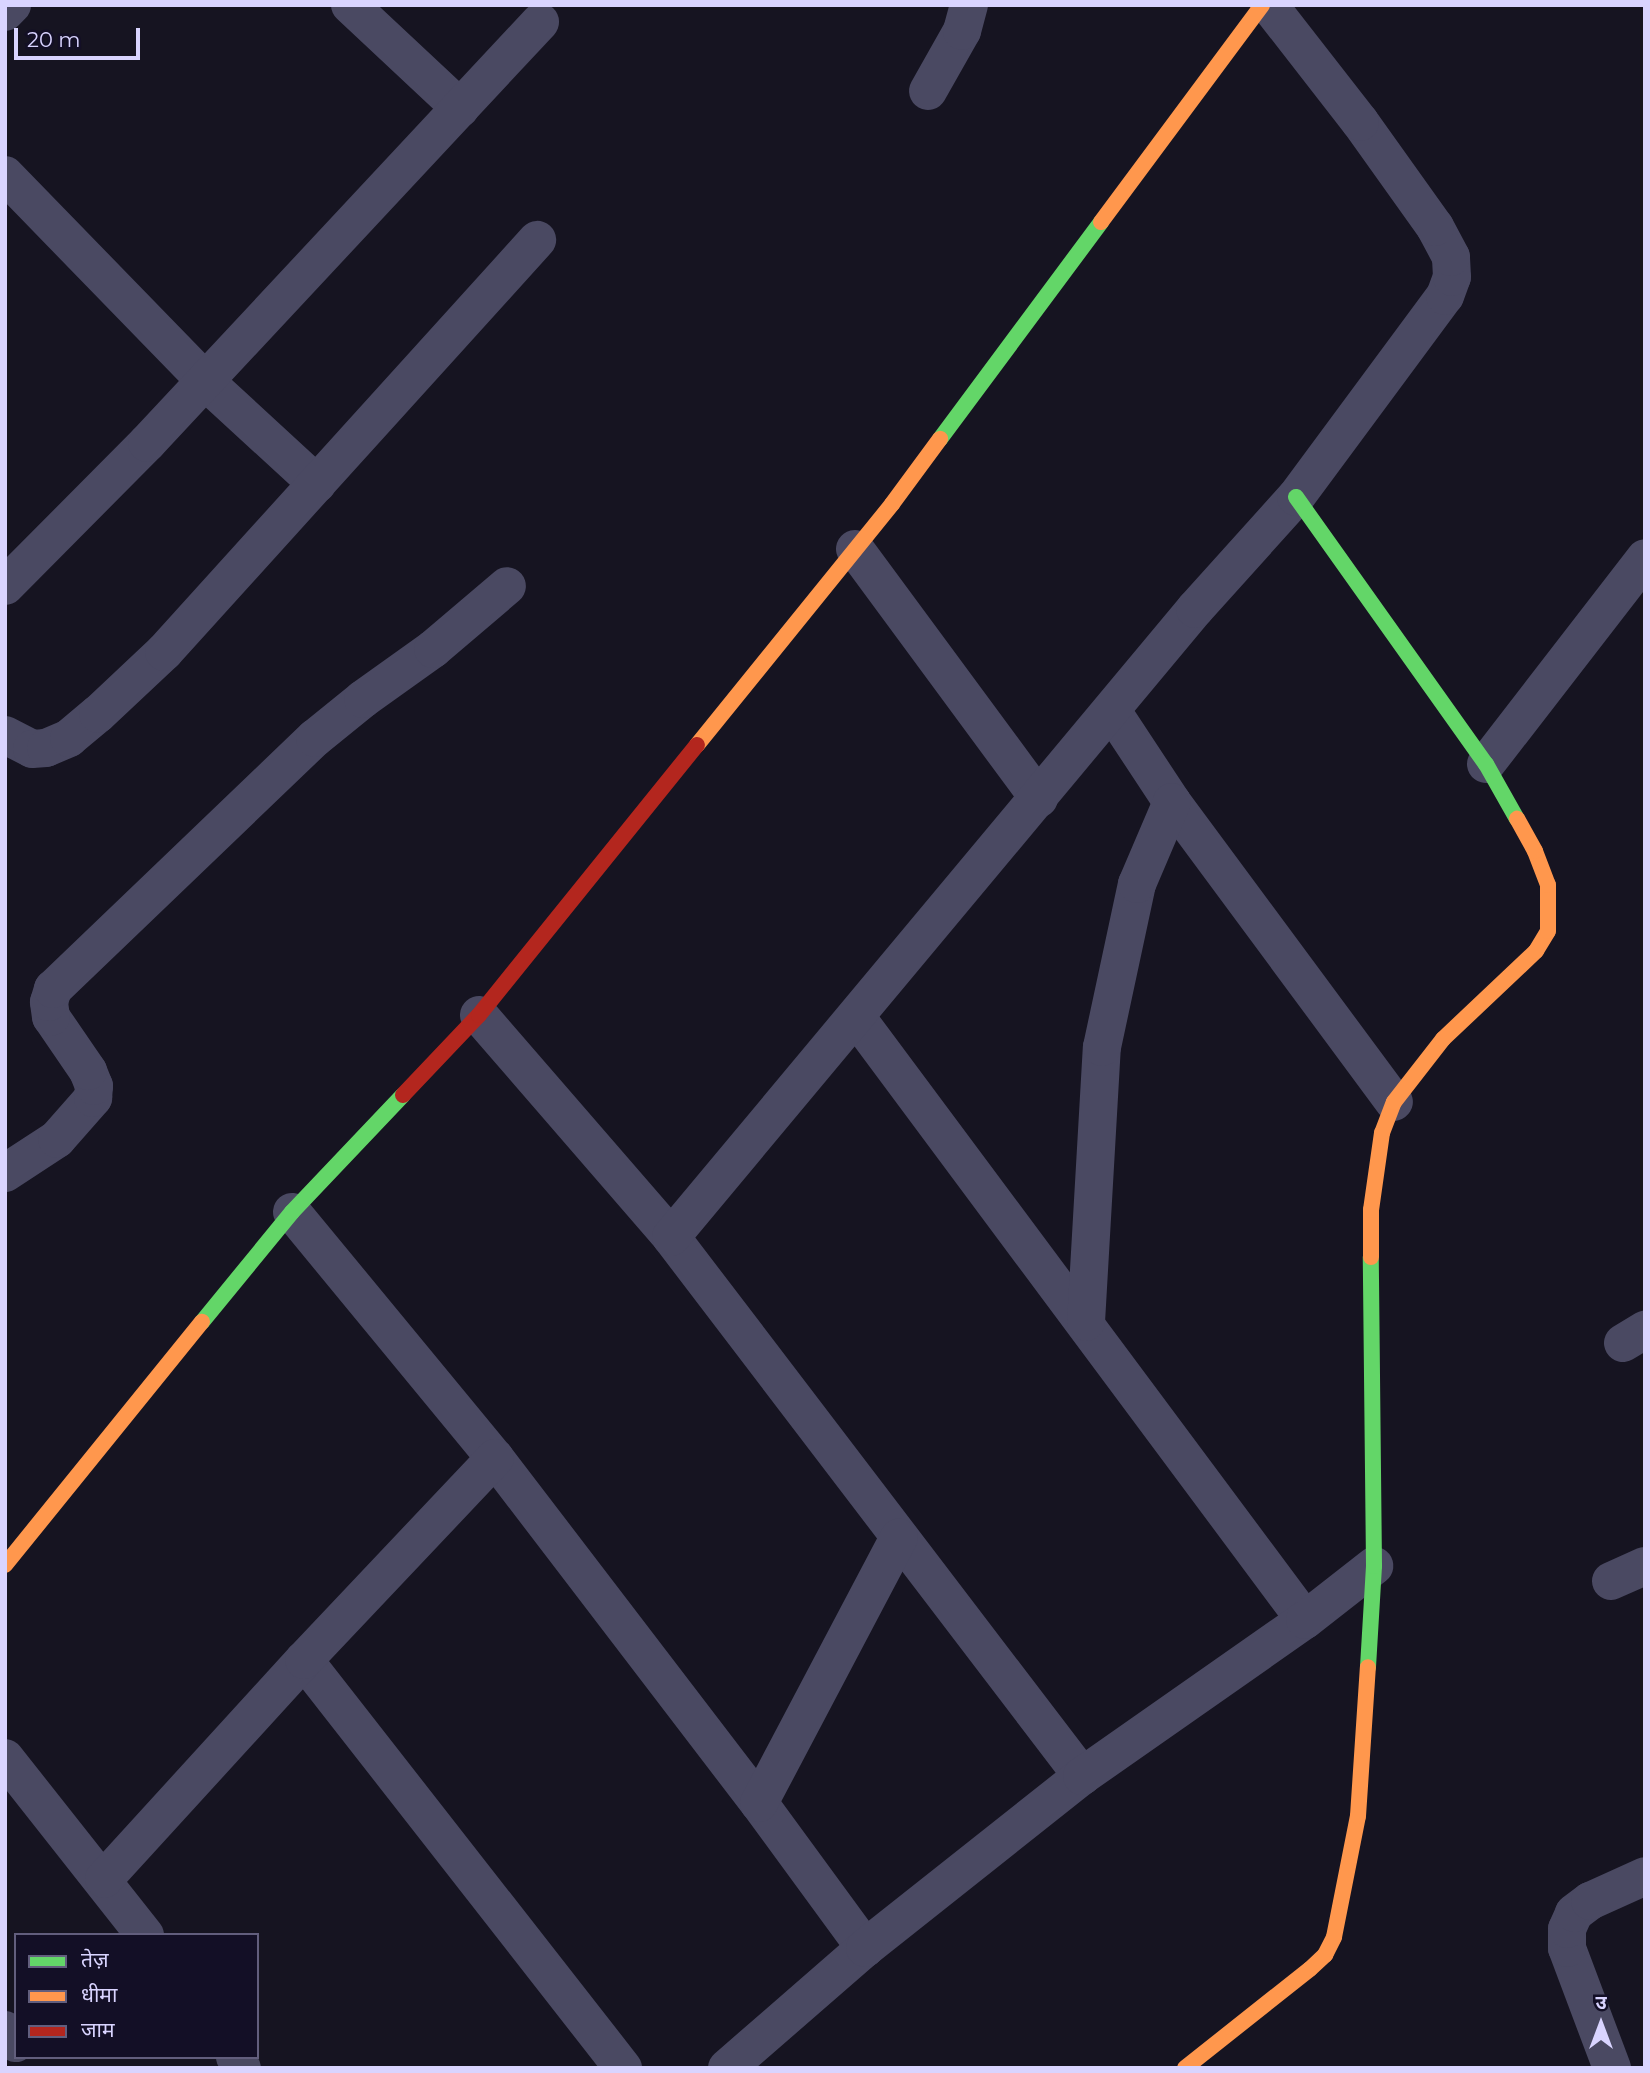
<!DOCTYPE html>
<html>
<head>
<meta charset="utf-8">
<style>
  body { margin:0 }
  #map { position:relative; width:1650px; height:2073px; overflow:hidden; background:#161421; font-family:Montserrat,"Noto Sans Devanagari",sans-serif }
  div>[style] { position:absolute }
  .street>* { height:38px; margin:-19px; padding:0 19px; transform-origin:19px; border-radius:19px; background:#4a4962 }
  .fast>* { height:16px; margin:-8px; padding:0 8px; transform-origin:8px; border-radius:8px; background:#63d668 }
  .slow>* { height:16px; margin:-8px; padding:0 8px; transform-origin:8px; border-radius:8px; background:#ff974d }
  .jam>* { height:16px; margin:-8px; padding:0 8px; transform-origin:8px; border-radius:8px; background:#b3261e }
  span { translate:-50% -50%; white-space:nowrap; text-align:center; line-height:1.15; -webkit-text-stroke:7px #130f26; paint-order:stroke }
  .frame { position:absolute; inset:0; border:7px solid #d9d4ff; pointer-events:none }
  .legend { position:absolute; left:14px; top:1933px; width:245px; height:126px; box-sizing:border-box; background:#130f26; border:2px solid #625e7d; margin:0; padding:9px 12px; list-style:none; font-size:21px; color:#d9d4ff }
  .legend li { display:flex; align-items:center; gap:14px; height:35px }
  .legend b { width:35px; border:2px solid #625e7d }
  .north { position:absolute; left:1566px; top:1989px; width:70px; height:70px; -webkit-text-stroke:5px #130f26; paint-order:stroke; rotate:0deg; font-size:19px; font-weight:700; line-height:28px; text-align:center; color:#d9d4ff }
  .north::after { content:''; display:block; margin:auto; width:24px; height:32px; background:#d9d4ff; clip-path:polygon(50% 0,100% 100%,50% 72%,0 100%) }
  .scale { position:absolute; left:14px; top:28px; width:126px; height:32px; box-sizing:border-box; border:4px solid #d9d4ff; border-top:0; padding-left:9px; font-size:21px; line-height:24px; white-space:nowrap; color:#d9d4ff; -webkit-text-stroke:5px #130f26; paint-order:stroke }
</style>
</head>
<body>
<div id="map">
  <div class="street">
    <i style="left:350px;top:5px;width:151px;rotate:43.1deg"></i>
    <i style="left:5px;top:12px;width:10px;rotate:-45deg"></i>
    <i style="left:928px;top:91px;width:69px;rotate:-60.5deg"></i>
    <i style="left:962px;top:31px;width:27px;rotate:-75deg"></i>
    <i style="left:5px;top:175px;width:287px;rotate:45.8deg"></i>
    <i style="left:205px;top:381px;width:152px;rotate:42.6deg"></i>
    <i style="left:855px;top:549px;width:310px;rotate:53.6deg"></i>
    <i style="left:5px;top:586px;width:202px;rotate:-45.2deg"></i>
    <i style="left:147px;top:443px;width:576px;rotate:-46.97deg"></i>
    <i style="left:1112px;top:711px;width:109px;rotate:56.6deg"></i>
    <i style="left:1172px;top:802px;width:373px;rotate:53.5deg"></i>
    <i style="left:5px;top:735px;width:30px;rotate:27deg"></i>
    <i style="left:32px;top:749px;width:14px;rotate:-4deg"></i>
    <i style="left:46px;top:748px;width:25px;rotate:-23deg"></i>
    <i style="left:69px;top:738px;width:38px;rotate:-40deg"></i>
    <i style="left:98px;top:714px;width:91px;rotate:-43.2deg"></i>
    <i style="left:164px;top:652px;width:556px;rotate:-47.84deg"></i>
    <i style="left:1486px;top:764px;width:260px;rotate:-52.3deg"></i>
    <i style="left:479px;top:1015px;width:294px;rotate:49.1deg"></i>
    <i style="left:671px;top:1237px;width:678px;rotate:52.67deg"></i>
    <i style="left:857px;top:1018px;width:750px;rotate:53.34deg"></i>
    <i style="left:5px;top:1173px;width:62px;rotate:-33.2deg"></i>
    <i style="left:57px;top:1139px;width:55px;rotate:-48.7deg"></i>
    <i style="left:93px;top:1098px;width:12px;rotate:-85deg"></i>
    <i style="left:94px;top:1086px;width:16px;rotate:-112deg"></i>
    <i style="left:88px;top:1071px;width:65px;rotate:-124.4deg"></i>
    <i style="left:51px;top:1017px;width:15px;rotate:-98deg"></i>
    <i style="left:49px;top:1002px;width:14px;rotate:-73deg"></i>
    <i style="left:53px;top:989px;width:363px;rotate:-43.8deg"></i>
    <i style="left:315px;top:738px;width:62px;rotate:-39.1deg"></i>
    <i style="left:363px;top:699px;width:86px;rotate:-35.5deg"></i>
    <i style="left:433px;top:649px;width:97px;rotate:-40.4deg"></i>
    <i style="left:292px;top:1212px;width:319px;rotate:50.5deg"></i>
    <i style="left:495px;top:1458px;width:434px;rotate:52.6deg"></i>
    <i style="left:759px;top:1803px;width:180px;rotate:53.8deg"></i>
    <i style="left:671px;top:1237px;width:818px;rotate:-50.16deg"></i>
    <i style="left:1195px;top:609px;width:151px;rotate:-48deg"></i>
    <i style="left:1296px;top:497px;width:250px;rotate:-53.5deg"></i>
    <i style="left:1445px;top:296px;width:20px;rotate:-70deg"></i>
    <i style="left:1452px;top:277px;width:20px;rotate:-93deg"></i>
    <i style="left:1451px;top:257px;width:34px;rotate:-118deg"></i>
    <i style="left:1435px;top:227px;width:129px;rotate:-125.5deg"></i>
    <i style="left:1360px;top:122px;width:148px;rotate:-127.9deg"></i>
    <i style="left:1086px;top:1322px;width:275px;rotate:-86.7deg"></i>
    <i style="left:1102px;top:1047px;width:167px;rotate:-77.9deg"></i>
    <i style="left:1137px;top:884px;width:89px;rotate:-66.9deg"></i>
    <i style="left:1623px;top:1343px;width:26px;rotate:-31deg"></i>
    <i style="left:1611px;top:1581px;width:37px;rotate:-24deg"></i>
    <i style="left:304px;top:1660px;width:518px;rotate:51.98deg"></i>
    <i style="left:5px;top:1758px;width:226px;rotate:51.7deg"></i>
    <i style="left:759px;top:1803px;width:300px;rotate:-62.2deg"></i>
    <i style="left:104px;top:1879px;width:297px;rotate:-47.6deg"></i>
    <i style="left:304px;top:1660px;width:278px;rotate:-46.6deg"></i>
    <i style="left:5px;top:2030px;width:17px;rotate:50deg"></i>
    <i style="left:235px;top:2057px;width:13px;rotate:58deg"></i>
    <i style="left:727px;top:2068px;width:183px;rotate:-41deg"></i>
    <i style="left:865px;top:1948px;width:277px;rotate:-38.4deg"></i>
    <i style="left:1082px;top:1776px;width:272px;rotate:-35deg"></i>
    <i style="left:1305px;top:1620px;width:88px;rotate:-38deg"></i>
    <i style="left:1612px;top:2068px;width:128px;rotate:-110.6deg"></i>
    <i style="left:1567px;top:1948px;width:19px;rotate:-90deg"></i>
    <i style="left:1567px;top:1929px;width:17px;rotate:-66deg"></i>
    <i style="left:1574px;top:1913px;width:20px;rotate:-37deg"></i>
    <i style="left:1590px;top:1901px;width:60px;rotate:-24.4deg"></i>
  </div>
  <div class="fast">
    <i style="left:940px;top:439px;width:270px;rotate:-53.4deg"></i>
    <i style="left:1296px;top:497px;width:328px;rotate:54.6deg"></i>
    <i style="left:1486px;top:764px;width:63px;rotate:60.6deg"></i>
    <i style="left:202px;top:1322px;width:142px;rotate:-50.7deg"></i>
    <i style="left:292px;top:1212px;width:161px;rotate:-46.5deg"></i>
    <i style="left:1368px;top:1667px;width:101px;rotate:-86.6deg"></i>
    <i style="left:1374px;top:1566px;width:309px;rotate:-90.6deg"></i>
  </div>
  <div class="slow">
    <i style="left:1101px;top:222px;width:270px;rotate:-53.4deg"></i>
    <i style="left:697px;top:745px;width:310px;rotate:-51deg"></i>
    <i style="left:892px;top:504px;width:81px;rotate:-53.6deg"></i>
    <i style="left:1371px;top:1257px;width:47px;rotate:-90deg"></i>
    <i style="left:1371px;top:1210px;width:78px;rotate:-81.9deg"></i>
    <i style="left:1382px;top:1133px;width:33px;rotate:-69deg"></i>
    <i style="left:1394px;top:1102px;width:80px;rotate:-52.1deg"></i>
    <i style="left:1443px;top:1039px;width:128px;rotate:-43.4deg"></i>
    <i style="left:1536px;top:951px;width:23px;rotate:-59deg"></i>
    <i style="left:1548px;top:931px;width:46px;rotate:-90deg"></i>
    <i style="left:1548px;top:885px;width:36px;rotate:-111deg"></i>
    <i style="left:1535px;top:851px;width:37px;rotate:-119deg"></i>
    <i style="left:5px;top:1565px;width:313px;rotate:-51deg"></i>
    <i style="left:1185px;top:2068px;width:159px;rotate:-38.4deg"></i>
    <i style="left:1310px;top:1969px;width:21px;rotate:-43deg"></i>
    <i style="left:1325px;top:1955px;width:20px;rotate:-63deg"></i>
    <i style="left:1334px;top:1937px;width:123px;rotate:-78.8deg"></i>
    <i style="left:1358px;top:1816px;width:149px;rotate:-86.2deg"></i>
  </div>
  <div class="jam">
    <i style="left:403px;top:1095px;width:110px;rotate:-46.5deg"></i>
    <i style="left:479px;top:1015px;width:347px;rotate:-51.1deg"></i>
  </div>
  <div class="frame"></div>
  <ul class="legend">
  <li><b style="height:9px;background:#63d668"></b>तेज़</li>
  <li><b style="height:9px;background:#ff974d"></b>धीमा</li>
  <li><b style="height:9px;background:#b3261e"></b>जाम</li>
  </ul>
  <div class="north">उ</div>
  <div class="scale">20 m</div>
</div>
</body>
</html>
